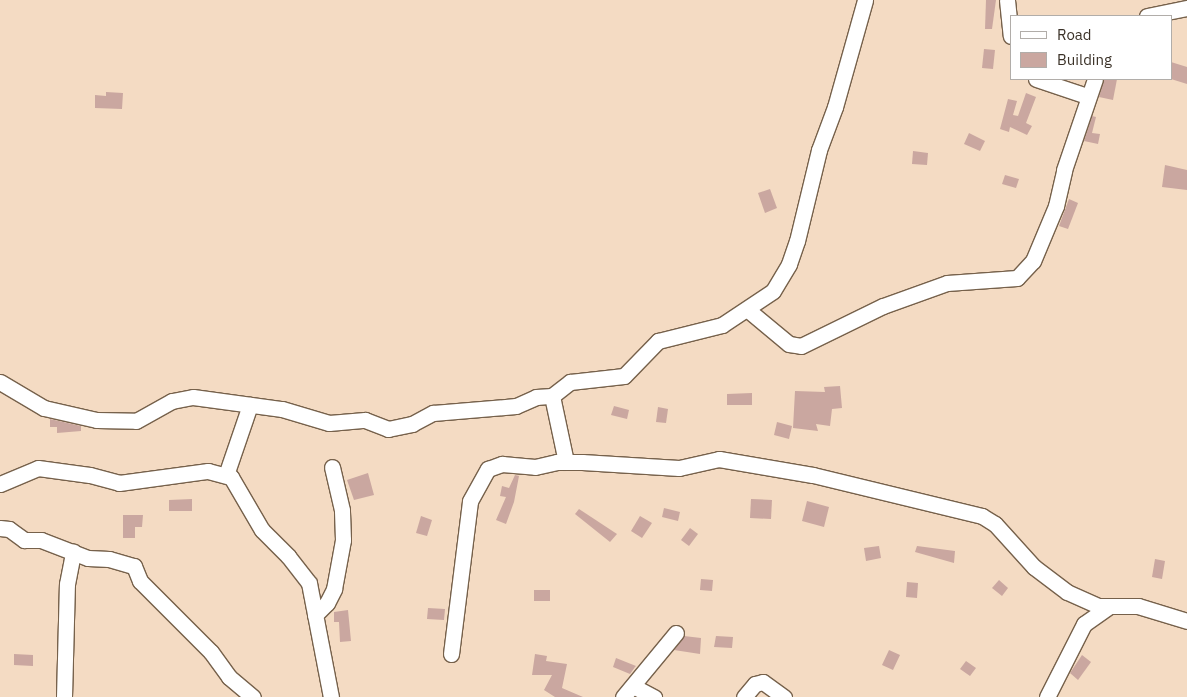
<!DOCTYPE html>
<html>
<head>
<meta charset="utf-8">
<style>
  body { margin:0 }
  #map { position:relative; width:1187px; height:697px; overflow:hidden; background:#f4dbc3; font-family:"IBM Plex Sans",sans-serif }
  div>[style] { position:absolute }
  .building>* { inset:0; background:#caa7a0 }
  .roads { filter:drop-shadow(1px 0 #76614b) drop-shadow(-1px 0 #76614b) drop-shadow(0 1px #76614b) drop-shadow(0 -1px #76614b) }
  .minor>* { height:15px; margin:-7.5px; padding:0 7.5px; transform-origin:7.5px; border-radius:7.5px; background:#fff }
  span { translate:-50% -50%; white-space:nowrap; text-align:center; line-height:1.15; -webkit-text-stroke:4px #fff; paint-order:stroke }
  .legend { position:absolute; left:1010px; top:15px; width:162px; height:65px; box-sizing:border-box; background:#fff; border:1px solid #b1ada9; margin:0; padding:6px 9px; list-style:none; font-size:15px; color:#3b3228 }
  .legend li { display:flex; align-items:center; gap:10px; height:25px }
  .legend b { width:25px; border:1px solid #b1ada9 }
</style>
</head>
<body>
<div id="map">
  <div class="building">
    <i style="clip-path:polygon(986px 0,996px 0,992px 29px,985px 29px)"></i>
    <i style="clip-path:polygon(984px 49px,995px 50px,993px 69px,982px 68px)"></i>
    <i style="clip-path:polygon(1171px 62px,1187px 67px,1187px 84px,1171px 79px)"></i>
    <i style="clip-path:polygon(1104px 79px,1117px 79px,1113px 100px,1099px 97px)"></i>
    <i style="clip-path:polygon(106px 92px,123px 93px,122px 109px,95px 108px,95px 95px,106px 96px)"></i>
    <i style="clip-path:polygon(1026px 93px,1036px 97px,1026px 123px,1032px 126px,1027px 135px,1010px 127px,1009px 132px,1000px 129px,1008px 99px,1017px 101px,1013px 115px,1018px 116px)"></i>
    <i style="clip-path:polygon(1092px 116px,1096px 117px,1092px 133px,1100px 134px,1098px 144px,1084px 141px)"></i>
    <i style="clip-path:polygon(969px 133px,985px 141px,980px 151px,964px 144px)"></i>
    <i style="clip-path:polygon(913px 151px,928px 153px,927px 165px,912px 164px)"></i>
    <i style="clip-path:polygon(1165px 165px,1187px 170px,1187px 190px,1162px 187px)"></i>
    <i style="clip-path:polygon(1005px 175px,1019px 179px,1016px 188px,1002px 184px)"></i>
    <i style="clip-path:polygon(770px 189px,777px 208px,765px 213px,758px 193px)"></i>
    <i style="clip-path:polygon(1069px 199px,1078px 203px,1068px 229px,1059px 226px)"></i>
    <i style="clip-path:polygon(840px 386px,842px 408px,832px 409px,830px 426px,816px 424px,818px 431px,793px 428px,795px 391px,825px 392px,824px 387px)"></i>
    <i style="clip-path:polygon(752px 393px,752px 405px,727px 405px,727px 394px)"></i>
    <i style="clip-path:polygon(614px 406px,629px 410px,627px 419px,611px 415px)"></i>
    <i style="clip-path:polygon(658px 407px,668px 409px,666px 423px,656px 422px)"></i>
    <i style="clip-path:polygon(50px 419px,81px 426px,81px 431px,57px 433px,57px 427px,50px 427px)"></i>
    <i style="clip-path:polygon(777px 422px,792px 426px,789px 439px,774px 435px)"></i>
    <i style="clip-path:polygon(368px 473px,374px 495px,354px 500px,347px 480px)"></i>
    <i style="clip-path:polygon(515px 475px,519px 476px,514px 502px,506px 524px,496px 520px,506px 497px,500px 496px,502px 486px,509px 488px)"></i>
    <i style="clip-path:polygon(192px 499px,192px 511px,169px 511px,169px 500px)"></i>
    <i style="clip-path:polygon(751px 499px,772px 500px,771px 519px,750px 518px)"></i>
    <i style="clip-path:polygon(807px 501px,829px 507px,824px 527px,802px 521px)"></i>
    <i style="clip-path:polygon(664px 508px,680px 512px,678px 521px,662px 517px)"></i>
    <i style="clip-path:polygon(579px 509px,617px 534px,610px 542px,575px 514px)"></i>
    <i style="clip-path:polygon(123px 515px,143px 515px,142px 527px,135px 527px,135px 538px,123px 538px)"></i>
    <i style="clip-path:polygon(421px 516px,432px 520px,427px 536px,416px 533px)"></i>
    <i style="clip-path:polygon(640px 516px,652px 523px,642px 538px,631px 531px)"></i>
    <i style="clip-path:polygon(690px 528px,698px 534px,689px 546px,681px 540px)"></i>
    <i style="clip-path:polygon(879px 546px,881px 558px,866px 561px,864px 548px)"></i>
    <i style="clip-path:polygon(917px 546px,955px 551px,954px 563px,915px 552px)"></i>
    <i style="clip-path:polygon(1155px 559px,1165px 561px,1162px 579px,1152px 577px)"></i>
    <i style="clip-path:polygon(701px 579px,713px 580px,712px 591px,700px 590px)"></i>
    <i style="clip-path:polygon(999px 580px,1008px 588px,1002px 596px,992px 588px)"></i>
    <i style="clip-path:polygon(907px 582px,918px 583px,917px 598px,906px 597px)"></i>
    <i style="clip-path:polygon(534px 590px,550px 590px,550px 601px,534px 601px)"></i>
    <i style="clip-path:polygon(428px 608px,445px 609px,444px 620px,427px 619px)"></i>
    <i style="clip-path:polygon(348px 610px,351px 641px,340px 642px,339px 622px,334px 622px,334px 612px)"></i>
    <i style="clip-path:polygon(684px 636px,701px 638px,700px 654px,674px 650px)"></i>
    <i style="clip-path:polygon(716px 636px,733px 637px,732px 648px,714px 647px)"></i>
    <i style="clip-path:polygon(889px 650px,900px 655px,893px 670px,882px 665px)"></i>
    <i style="clip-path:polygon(14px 654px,33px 655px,33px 666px,14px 665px)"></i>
    <i style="clip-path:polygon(535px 654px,547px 656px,546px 661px,567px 664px,562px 688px,583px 697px,555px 697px,544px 690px,552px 675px,532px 675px)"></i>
    <i style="clip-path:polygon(1082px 655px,1091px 662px,1078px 680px,1070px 673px)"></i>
    <i style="clip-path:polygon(616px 658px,636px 666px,635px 667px,630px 674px,613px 667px)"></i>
    <i style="clip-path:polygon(966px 661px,976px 668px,970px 676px,960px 669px)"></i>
  </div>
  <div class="roads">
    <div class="minor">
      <i style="left:1007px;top:0;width:36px;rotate:84deg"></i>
      <i style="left:1147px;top:16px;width:41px;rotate:-11.3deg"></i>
      <i style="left:1036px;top:79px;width:54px;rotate:18.4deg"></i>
      <i style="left:748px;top:310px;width:53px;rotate:39.7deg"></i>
      <i style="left:789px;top:344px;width:12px;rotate:9deg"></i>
      <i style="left:801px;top:346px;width:91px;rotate:-26deg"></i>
      <i style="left:883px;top:306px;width:68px;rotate:-19.8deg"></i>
      <i style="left:947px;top:283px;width:70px;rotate:-4.1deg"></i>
      <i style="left:1017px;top:278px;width:23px;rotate:-47deg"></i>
      <i style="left:1033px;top:261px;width:60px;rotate:-67.3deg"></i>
      <i style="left:1056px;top:206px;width:37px;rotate:-77deg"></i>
      <i style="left:1064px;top:170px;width:96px;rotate:-71.2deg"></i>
      <i style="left:0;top:382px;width:51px;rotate:30.6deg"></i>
      <i style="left:44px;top:408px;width:54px;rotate:12.8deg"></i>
      <i style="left:97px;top:420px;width:39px;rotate:1deg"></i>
      <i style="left:136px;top:421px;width:41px;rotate:-29.1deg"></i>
      <i style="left:172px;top:401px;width:21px;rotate:-11deg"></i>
      <i style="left:193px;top:397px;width:90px;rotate:7.7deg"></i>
      <i style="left:282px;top:409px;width:49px;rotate:16.6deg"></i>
      <i style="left:329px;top:423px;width:36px;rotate:-5deg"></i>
      <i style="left:365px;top:420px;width:25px;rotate:21deg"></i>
      <i style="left:388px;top:429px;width:25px;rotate:-12deg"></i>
      <i style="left:412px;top:424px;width:24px;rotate:-28deg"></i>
      <i style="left:433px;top:413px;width:83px;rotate:-4.8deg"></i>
      <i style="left:516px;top:406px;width:22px;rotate:-24deg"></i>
      <i style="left:536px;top:397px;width:16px;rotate:-4deg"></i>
      <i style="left:552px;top:396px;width:23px;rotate:-38deg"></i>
      <i style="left:570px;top:382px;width:54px;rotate:-6.3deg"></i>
      <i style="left:624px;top:376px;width:49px;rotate:-45.8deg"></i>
      <i style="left:658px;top:341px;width:66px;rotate:-14deg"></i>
      <i style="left:722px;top:325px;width:61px;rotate:-33.7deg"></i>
      <i style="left:773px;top:291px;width:31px;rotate:-59deg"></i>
      <i style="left:789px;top:264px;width:24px;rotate:-71deg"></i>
      <i style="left:797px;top:241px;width:94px;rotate:-76.4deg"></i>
      <i style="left:819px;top:150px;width:46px;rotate:-69.6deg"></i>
      <i style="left:835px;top:107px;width:111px;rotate:-74.3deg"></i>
      <i style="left:552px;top:396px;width:67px;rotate:78deg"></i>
      <i style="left:226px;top:475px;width:74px;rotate:-71.1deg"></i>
      <i style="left:0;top:484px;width:41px;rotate:-22.8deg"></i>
      <i style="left:38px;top:468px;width:52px;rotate:7.7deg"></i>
      <i style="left:90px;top:475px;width:30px;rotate:15deg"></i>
      <i style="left:119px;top:483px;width:90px;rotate:-7.7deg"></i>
      <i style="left:208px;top:471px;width:24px;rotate:15deg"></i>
      <i style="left:231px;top:477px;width:61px;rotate:59.7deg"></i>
      <i style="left:262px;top:530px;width:37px;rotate:45deg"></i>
      <i style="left:288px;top:556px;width:34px;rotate:52deg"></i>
      <i style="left:309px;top:583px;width:116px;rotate:79.1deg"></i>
      <i style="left:0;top:528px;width:9px;rotate:6deg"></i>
      <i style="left:9px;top:529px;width:19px;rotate:36deg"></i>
      <i style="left:24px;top:540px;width:17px"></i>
      <i style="left:41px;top:540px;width:50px;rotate:21deg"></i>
      <i style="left:88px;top:558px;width:21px;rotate:3deg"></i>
      <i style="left:109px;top:559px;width:26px;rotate:16deg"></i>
      <i style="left:134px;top:566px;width:16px;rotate:68deg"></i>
      <i style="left:140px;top:581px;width:100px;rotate:45deg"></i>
      <i style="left:211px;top:652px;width:31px;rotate:54deg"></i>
      <i style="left:229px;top:677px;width:31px;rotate:40deg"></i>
      <i style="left:315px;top:615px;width:17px;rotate:-45deg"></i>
      <i style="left:327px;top:603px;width:16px;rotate:-63deg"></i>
      <i style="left:334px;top:589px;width:50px;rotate:-79.6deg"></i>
      <i style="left:343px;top:540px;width:30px;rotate:-92deg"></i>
      <i style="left:342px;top:510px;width:44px;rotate:-103.1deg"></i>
      <i style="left:451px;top:654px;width:154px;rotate:-82.9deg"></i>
      <i style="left:470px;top:501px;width:37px;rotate:-61deg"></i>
      <i style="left:488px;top:469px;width:15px;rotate:-20deg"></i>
      <i style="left:502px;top:464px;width:33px;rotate:5deg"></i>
      <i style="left:535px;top:467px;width:23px;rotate:-13deg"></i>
      <i style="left:557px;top:462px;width:25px"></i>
      <i style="left:582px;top:462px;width:97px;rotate:3.5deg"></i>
      <i style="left:679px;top:468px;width:41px;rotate:-12.7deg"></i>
      <i style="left:719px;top:459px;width:95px;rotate:9.7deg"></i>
      <i style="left:813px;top:475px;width:174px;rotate:13.6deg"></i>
      <i style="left:982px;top:516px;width:15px;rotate:32deg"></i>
      <i style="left:995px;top:524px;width:58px;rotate:47.8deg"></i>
      <i style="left:1034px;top:567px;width:41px;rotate:37.1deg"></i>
      <i style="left:1067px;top:592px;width:35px;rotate:24deg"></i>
      <i style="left:1099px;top:606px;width:39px"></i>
      <i style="left:1138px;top:606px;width:51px;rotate:17deg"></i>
      <i style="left:633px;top:686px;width:24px;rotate:28deg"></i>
      <i style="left:64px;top:697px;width:113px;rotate:-88.5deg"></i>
      <i style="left:67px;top:584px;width:33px;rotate:-79deg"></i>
      <i style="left:623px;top:697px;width:83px;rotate:-50.4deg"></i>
      <i style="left:744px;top:697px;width:17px;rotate:-50deg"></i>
      <i style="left:755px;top:684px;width:8px;rotate:-14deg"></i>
      <i style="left:763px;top:682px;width:26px;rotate:36deg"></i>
      <i style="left:1047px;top:697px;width:82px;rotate:-63.1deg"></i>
      <i style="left:1084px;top:624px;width:29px;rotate:-35deg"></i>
    </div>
  </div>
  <ul class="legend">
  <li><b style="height:6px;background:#fff"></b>Road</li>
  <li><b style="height:14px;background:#caa7a0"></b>Building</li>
  </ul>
</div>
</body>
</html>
